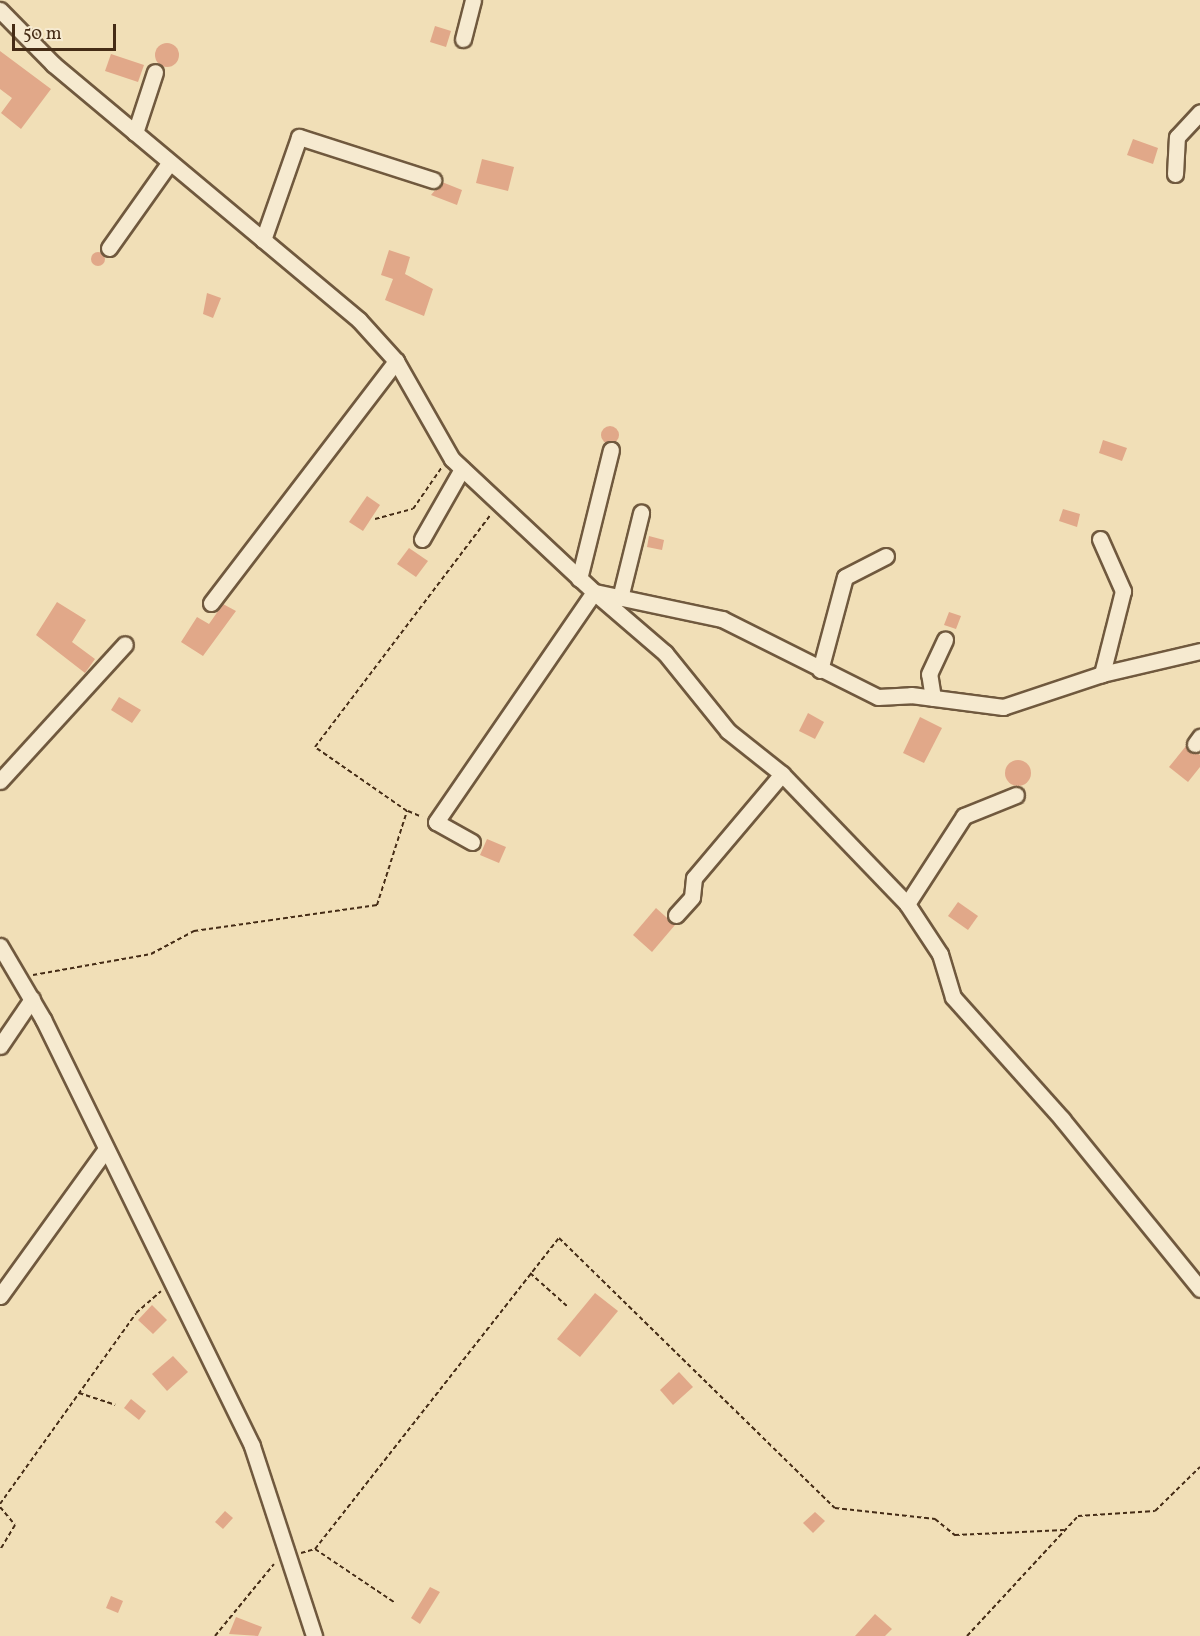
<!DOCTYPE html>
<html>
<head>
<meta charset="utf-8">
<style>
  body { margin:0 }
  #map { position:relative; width:1200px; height:1636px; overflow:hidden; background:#f1dfb7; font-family:Vollkorn,serif }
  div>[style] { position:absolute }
  .building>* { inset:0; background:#e1a889 }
  .round { border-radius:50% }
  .path>* { height:2px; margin-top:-1px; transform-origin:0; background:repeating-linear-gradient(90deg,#452c16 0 4.5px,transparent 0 7.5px) }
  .roads { filter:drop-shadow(2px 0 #70593e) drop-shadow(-2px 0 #70593e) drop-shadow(0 2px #70593e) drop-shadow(0 -2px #70593e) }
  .minor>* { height:15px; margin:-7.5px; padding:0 7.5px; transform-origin:7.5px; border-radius:7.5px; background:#f6ead0 }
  span { translate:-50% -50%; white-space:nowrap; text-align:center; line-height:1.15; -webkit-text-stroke:6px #f6ead0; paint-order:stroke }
  .scale { position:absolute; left:12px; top:24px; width:104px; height:27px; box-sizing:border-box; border:3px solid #452c16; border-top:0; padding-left:8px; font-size:18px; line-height:21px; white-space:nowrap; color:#452c16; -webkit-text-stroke:4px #f6ead0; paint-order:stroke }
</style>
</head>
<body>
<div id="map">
  <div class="building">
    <i style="clip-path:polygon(435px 26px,451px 31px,446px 47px,430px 42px)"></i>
    <i class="round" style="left:155px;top:43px;width:24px;height:24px"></i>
    <i style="clip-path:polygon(0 51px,51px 89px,21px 129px,1px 113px,12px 98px,0 89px)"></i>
    <i style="clip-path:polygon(111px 54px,144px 65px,138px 82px,105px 71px)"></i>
    <i style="clip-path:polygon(1133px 139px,1158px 148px,1153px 164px,1127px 155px)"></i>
    <i style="clip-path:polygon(482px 159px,514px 167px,508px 191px,476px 183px)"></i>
    <i style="clip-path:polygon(442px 182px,462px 190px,457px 205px,431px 195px)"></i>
    <i style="clip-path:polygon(389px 250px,410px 257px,405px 274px,433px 289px,424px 316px,385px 300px,393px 279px,381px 275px)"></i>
    <i class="round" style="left:91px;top:252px;width:14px;height:14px"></i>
    <i style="clip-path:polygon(207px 293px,221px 298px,213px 318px,203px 314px)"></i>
    <i class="round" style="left:601px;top:426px;width:18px;height:18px"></i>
    <i style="clip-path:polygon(1103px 440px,1127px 448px,1122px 461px,1099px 453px)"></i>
    <i style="clip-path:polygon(367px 496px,380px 505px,363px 531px,349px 522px)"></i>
    <i style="clip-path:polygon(1063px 509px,1080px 514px,1077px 527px,1059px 521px)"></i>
    <i style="clip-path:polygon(649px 536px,664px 540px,662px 550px,647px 547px)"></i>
    <i style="clip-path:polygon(409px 548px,428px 561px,416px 577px,397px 564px)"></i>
    <i style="clip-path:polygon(57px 602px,86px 620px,72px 642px,95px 659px,85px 673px,36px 635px)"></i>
    <i style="clip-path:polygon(223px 604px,236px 611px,203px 656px,181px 642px,197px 617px,209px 624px)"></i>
    <i style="clip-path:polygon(949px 612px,961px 616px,956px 629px,944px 625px)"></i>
    <i style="clip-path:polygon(119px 697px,141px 710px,132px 723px,111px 710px)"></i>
    <i style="clip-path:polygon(808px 713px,824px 722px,815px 739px,799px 731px)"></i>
    <i style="clip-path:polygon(920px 717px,942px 728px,924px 763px,903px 753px)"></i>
    <i style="clip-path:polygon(1186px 746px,1200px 755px,1200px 767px,1188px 782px,1169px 767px)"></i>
    <i class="round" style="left:1005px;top:760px;width:26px;height:26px"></i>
    <i style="clip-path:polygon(487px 839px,506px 847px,499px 863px,480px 855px)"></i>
    <i style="clip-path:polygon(958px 902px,978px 916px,968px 930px,948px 916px)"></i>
    <i style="clip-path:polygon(656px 908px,675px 925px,652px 952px,633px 935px)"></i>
    <i style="clip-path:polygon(595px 1293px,618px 1311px,580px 1357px,557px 1339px)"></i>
    <i style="clip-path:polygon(152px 1305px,167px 1320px,153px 1334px,138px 1320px)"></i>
    <i style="clip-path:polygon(173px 1356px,188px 1372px,167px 1391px,152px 1374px)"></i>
    <i style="clip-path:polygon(679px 1372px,693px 1387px,673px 1405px,660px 1390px)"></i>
    <i style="clip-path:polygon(131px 1399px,146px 1411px,139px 1420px,124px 1408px)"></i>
    <i style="clip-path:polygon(225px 1511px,233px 1518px,223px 1529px,215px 1522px)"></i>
    <i style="clip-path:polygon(815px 1512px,825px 1521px,813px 1533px,803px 1523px)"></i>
    <i style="clip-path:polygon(430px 1587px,440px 1592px,420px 1624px,411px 1618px)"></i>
    <i style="clip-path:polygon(111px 1596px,123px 1601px,118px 1613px,106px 1608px)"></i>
    <i style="clip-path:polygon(875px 1614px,892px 1629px,885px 1636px,855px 1636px)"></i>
    <i style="clip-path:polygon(236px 1617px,262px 1627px,258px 1636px,229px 1634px)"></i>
  </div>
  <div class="path">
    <i style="left:375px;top:519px;width:39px;rotate:-15deg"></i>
    <i style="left:413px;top:509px;width:51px;rotate:-55.4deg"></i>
    <i style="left:408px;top:811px;width:15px;rotate:23deg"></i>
    <i style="left:33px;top:975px;width:120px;rotate:-10.1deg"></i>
    <i style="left:151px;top:954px;width:49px;rotate:-28.1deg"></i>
    <i style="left:194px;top:931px;width:185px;rotate:-8.1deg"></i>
    <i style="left:377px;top:905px;width:99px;rotate:-72.3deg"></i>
    <i style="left:407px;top:811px;width:112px;rotate:-145.2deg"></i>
    <i style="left:315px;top:747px;width:290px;rotate:-52.9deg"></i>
    <i style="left:530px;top:1273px;width:51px;rotate:41.8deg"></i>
    <i style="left:79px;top:1393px;width:38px;rotate:18deg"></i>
    <i style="left:0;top:1504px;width:234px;rotate:-54.5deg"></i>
    <i style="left:136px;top:1313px;width:33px;rotate:-41deg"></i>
    <i style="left:0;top:1507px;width:23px;rotate:50deg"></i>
    <i style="left:15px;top:1525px;width:29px;rotate:121deg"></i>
    <i style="left:315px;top:1549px;width:95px;rotate:33.9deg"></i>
    <i style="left:301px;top:1553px;width:15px;rotate:-16deg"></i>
    <i style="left:315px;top:1549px;width:395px;rotate:-51.9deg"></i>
    <i style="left:559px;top:1238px;width:386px;rotate:44.4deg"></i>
    <i style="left:835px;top:1508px;width:101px;rotate:6.3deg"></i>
    <i style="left:935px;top:1519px;width:26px;rotate:39deg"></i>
    <i style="left:955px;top:1535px;width:109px;rotate:-2.6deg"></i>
    <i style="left:215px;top:1636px;width:93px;rotate:-50.7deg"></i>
    <i style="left:967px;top:1636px;width:163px;rotate:-47.2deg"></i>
    <i style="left:1078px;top:1516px;width:77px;rotate:-3.7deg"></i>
    <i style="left:1155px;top:1511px;width:63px;rotate:-44.4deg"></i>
  </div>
  <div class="roads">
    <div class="minor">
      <i style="left:0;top:10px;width:76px;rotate:45.5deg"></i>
      <i style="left:53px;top:64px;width:399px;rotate:39.9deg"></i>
      <i style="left:359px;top:320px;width:55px;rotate:47.9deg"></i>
      <i style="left:396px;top:361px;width:113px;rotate:60.3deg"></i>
      <i style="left:452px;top:459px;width:195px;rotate:43.1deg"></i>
      <i style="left:594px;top:592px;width:131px;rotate:11.9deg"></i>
      <i style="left:722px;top:619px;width:174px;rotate:26.6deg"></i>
      <i style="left:878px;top:697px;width:33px;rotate:-3deg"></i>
      <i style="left:911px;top:695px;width:93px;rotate:7.4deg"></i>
      <i style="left:1003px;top:707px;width:104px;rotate:-18.4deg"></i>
      <i style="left:1102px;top:674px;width:101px;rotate:-13.2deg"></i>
      <i style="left:463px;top:39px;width:40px;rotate:-75.6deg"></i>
      <i style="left:135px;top:133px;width:64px;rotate:-71.8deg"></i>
      <i style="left:1175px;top:174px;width:37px;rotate:-87deg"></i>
      <i style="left:1177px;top:137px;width:34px;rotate:-47deg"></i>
      <i style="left:263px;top:240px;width:109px;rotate:-70.7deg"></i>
      <i style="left:299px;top:137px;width:141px;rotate:17.8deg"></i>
      <i style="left:109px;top:248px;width:105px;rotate:-54.7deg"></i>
      <i style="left:422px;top:539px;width:81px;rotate:-60.3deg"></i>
      <i style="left:1100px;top:539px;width:57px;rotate:66.1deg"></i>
      <i style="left:1123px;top:591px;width:86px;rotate:104.2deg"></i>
      <i style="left:579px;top:579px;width:133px;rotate:-76.1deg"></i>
      <i style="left:620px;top:598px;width:88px;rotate:-76.1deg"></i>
      <i style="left:211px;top:603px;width:305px;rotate:-52.6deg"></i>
      <i style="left:820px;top:670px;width:96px;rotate:-75deg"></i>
      <i style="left:845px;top:577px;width:46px;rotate:-27.1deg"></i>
      <i style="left:933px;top:698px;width:24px;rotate:-99deg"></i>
      <i style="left:929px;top:674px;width:38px;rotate:-65deg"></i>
      <i style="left:1195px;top:744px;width:9px;rotate:-54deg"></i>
      <i style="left:0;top:781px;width:185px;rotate:-47.6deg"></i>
      <i style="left:472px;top:842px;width:41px;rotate:-150.9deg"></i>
      <i style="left:436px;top:822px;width:279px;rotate:-55.5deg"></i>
      <i style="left:594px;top:592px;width:94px;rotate:40.7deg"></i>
      <i style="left:665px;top:653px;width:100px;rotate:51.1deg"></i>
      <i style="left:728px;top:731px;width:69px;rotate:38.5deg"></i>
      <i style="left:782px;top:774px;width:180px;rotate:46.1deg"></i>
      <i style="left:907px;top:904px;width:60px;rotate:56.6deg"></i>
      <i style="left:940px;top:954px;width:45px;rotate:73.2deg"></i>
      <i style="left:953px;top:997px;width:164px;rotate:48.2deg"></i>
      <i style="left:1062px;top:1119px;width:219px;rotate:50.9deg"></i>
      <i style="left:907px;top:904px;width:105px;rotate:-57.1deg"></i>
      <i style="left:964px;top:816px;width:56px;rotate:-22deg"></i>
      <i style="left:676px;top:915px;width:24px;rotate:-48deg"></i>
      <i style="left:692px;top:897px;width:19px;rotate:-84deg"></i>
      <i style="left:694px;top:878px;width:136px;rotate:-49.8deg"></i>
      <i style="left:0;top:946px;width:85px;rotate:59.5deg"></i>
      <i style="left:43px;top:1019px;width:475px;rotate:63.9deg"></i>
      <i style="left:252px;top:1446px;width:200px;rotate:71.9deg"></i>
      <i style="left:0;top:1046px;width:57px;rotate:-55.8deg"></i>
      <i style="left:0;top:1296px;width:181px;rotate:-54.2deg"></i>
    </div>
  </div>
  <div class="scale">50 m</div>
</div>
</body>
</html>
